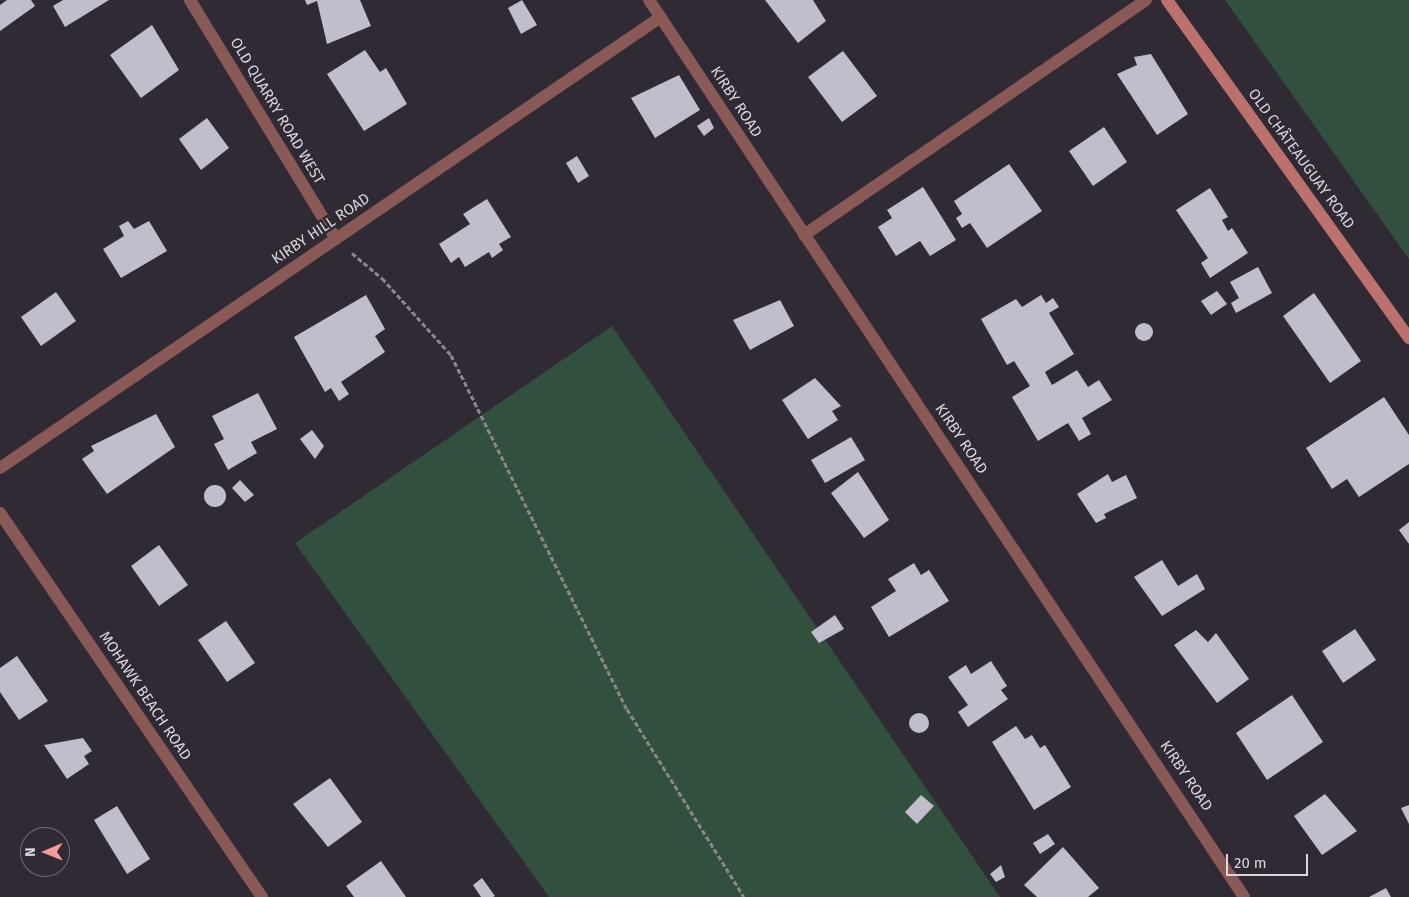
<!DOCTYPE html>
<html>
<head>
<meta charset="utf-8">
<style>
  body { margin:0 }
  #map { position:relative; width:1409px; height:897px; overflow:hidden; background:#302a34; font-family:"Fira Sans",sans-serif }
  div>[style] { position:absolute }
  .green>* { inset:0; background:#31503d }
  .building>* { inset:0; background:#c1bdca }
  .round { border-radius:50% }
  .path>* { height:3px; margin-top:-1.5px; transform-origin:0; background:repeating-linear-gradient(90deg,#8b868e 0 5px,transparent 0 7.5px) }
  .street>* { height:12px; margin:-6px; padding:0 6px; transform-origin:6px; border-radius:6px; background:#895956 }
  .secondary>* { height:12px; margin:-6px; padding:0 6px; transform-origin:6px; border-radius:6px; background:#bd716d }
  span { translate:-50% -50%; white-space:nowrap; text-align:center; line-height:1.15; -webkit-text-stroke:5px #302a34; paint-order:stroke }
  .street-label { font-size:15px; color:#dbd7dd }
  .north { position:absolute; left:20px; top:827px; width:50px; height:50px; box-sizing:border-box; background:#302a34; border:1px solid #746f78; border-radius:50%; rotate:269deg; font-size:14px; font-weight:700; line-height:20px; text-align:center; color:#dbd7dd }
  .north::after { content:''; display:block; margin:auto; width:18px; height:22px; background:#f59b9e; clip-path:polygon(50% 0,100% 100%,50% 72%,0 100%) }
  .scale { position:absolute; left:1226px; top:854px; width:82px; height:22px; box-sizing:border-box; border:2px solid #dbd7dd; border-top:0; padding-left:6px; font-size:15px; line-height:18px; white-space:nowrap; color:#dbd7dd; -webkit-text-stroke:4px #302a34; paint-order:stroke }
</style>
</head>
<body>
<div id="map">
  <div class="green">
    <i style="clip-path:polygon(1225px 0,1409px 0,1409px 259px)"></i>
    <i style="clip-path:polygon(612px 326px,1000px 897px,549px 897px,295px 543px)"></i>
  </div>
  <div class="building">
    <i style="clip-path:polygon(7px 0,31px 0,35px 6px,0 31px,0 5px)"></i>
    <i style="clip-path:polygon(63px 0,109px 0,65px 27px,53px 6px)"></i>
    <i style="clip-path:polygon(305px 0,360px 0,371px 26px,327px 44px,317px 1px,307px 5px)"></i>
    <i style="clip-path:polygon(522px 0,537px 25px,521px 34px,508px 8px)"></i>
    <i style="clip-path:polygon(765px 0,813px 0,826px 21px,798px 43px)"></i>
    <i style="clip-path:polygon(152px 25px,179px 70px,141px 98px,110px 55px)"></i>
    <i style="clip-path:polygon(365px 50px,380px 72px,386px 68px,407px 104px,364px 131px,327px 74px)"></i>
    <i style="clip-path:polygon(843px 51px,877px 96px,842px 122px,808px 77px)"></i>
    <i style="clip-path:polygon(1151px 54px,1188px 114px,1157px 135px,1117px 74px,1137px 65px,1134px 57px)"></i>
    <i style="clip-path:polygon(679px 75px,700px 110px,655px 138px,631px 98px)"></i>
    <i style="clip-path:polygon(207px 118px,229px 148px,201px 170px,179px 139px)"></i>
    <i style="clip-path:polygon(709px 118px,714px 128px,704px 136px,697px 126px)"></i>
    <i style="clip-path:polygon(1104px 127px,1127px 162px,1093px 186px,1069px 151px)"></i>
    <i style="clip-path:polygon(577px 156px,589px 176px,578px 183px,566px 163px)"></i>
    <i style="clip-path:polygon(1009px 164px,1042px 211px,987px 248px,970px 223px,962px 228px,956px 218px,962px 214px,954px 201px)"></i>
    <i style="clip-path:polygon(923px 187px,956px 240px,930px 256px,920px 241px,896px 256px,878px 227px,892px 218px,887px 210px)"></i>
    <i style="clip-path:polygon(1210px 188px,1228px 217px,1222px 220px,1228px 231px,1232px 228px,1248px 253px,1210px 278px,1201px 263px,1208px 258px,1176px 210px)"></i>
    <i style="clip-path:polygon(487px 199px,511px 237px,499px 244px,503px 250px,492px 258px,489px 252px,465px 267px,459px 257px,451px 263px,439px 244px,470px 224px,463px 214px)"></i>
    <i style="clip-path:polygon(128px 221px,134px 229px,149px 221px,167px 251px,121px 278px,103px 249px,124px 236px,119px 226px)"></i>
    <i style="clip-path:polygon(1258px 267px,1272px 293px,1236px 313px,1231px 303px,1239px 298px,1230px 282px)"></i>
    <i style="clip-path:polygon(1217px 291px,1227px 304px,1211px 315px,1201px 301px)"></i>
    <i style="clip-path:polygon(56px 292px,76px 321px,41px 346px,21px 317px)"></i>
    <i style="clip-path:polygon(1314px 293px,1361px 361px,1330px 383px,1283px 316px)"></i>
    <i style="clip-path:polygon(366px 295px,385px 329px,375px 336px,385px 352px,341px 382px,349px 394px,339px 401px,331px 388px,325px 392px,294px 337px)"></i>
    <i style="clip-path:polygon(1041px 295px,1046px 303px,1053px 298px,1059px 307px,1049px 313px,1074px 354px,1045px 372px,1052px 385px,1077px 370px,1088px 387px,1099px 380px,1112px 400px,1082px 418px,1091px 434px,1079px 441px,1068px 423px,1038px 441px,1012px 397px,1030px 386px,1014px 361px,1007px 365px,981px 319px,1016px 299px,1022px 307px)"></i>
    <i style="clip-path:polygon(780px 300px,794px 326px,750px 350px,733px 320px)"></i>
    <i class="round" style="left:1135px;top:323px;width:18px;height:18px"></i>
    <i style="clip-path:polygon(815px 378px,841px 406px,832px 411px,838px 420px,808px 439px,782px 400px)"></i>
    <i style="clip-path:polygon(258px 393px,277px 429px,251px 442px,257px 453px,228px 470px,214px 444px,224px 439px,212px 416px)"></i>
    <i style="clip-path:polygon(1384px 397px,1409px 435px,1409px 464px,1359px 497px,1347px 479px,1332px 489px,1306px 448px)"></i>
    <i style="clip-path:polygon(156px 414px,175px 447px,107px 494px,82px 459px,94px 451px,91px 446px)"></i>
    <i style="clip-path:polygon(312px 430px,324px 446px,315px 459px,300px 439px)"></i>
    <i style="clip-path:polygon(851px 437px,865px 460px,825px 483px,811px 460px)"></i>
    <i style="clip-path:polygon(858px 472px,889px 520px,864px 538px,831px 493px)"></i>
    <i style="clip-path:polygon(1108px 474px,1112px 482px,1126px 475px,1137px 498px,1104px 514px,1106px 518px,1096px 523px,1077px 494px)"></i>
    <i style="clip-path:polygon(240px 480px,254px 495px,245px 502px,232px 488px)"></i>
    <i class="round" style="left:204px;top:485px;width:22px;height:22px"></i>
    <i style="clip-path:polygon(1409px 522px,1409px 544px,1399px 530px)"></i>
    <i style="clip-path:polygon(159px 545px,188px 585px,159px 606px,131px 566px)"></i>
    <i style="clip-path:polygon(1162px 560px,1178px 586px,1197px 574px,1205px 589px,1162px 616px,1134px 577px)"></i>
    <i style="clip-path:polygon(914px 563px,921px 575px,929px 570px,949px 601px,889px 637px,871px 607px,896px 591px,888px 579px)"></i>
    <i style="clip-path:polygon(835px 615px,844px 629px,819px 643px,811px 632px)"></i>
    <i style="clip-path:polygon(226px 621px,255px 663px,227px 682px,198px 640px)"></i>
    <i style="clip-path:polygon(1355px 629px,1376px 660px,1343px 683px,1322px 651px)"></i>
    <i style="clip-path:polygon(1196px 630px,1208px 642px,1216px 633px,1249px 679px,1217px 703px,1174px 645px)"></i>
    <i style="clip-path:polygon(17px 656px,48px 701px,19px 720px,0 692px,0 668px)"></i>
    <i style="clip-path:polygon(991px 661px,1007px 686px,1001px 690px,1008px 699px,968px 727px,958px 712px,968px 705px,948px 677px,966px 665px,971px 674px)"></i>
    <i style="clip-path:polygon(1292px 695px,1323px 742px,1267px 780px,1236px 733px)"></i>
    <i class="round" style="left:909px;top:713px;width:20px;height:20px"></i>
    <i style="clip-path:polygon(1016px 726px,1025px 739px,1032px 735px,1040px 748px,1045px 745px,1071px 787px,1034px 810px,992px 742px)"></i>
    <i style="clip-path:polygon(83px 738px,92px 751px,84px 756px,89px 764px,67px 779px,44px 745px)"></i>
    <i style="clip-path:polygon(330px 778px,362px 822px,328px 847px,293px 804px)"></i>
    <i style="clip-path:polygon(1325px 794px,1357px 831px,1322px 855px,1294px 816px)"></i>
    <i style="clip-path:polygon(921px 795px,934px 806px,917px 824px,905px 812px)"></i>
    <i style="clip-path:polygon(1409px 805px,1409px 824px,1401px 808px)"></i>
    <i style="clip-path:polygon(117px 806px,150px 859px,127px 874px,94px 820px)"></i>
    <i style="clip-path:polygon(1048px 834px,1055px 844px,1040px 854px,1033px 843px)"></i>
    <i style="clip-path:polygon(1063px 847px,1099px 888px,1088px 897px,1037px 897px,1024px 885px)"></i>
    <i style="clip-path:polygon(381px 861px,406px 897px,354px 897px,346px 886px)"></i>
    <i style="clip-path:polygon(1001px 865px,1005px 877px,996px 882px,990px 874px)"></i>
    <i style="clip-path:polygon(482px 878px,495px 896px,493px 897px,481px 897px,473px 885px)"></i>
    <i style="clip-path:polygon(1386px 888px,1391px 897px,1362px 897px,1369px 897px)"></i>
  </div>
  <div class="path">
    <i style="left:352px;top:253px;width:39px;rotate:40deg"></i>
    <i style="left:382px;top:278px;width:103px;rotate:48.1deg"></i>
    <i style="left:451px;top:355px;width:395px;rotate:63.6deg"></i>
    <i style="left:627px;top:709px;width:221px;rotate:58.1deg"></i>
  </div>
  <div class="street">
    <i style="left:190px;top:0;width:280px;rotate:58.6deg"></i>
    <i style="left:649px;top:0;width:1076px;rotate:56.44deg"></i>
    <i style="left:804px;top:235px;width:415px;rotate:-34.5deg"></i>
    <i style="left:0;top:468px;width:800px;rotate:-34.31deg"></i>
    <i style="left:0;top:513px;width:465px;rotate:55.7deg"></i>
  </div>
  <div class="secondary">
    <i style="left:1167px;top:0;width:416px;rotate:54.4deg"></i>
  </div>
  <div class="street-label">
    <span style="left:736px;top:102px;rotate:57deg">KIRBY ROAD</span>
    <span style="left:277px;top:111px;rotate:59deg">OLD QUARRY ROAD WEST</span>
    <span style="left:1301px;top:159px;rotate:54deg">OLD CHÂTEAUGUAY ROAD</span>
    <span style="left:321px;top:229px;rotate:-34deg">KIRBY HILL ROAD</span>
    <span style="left:961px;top:439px;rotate:56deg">KIRBY ROAD</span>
    <span style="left:145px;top:696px;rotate:56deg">MOHAWK BEACH ROAD</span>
    <span style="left:1186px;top:776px;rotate:56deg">KIRBY ROAD</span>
  </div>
  <div class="north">N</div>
  <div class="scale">20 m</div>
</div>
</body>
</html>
